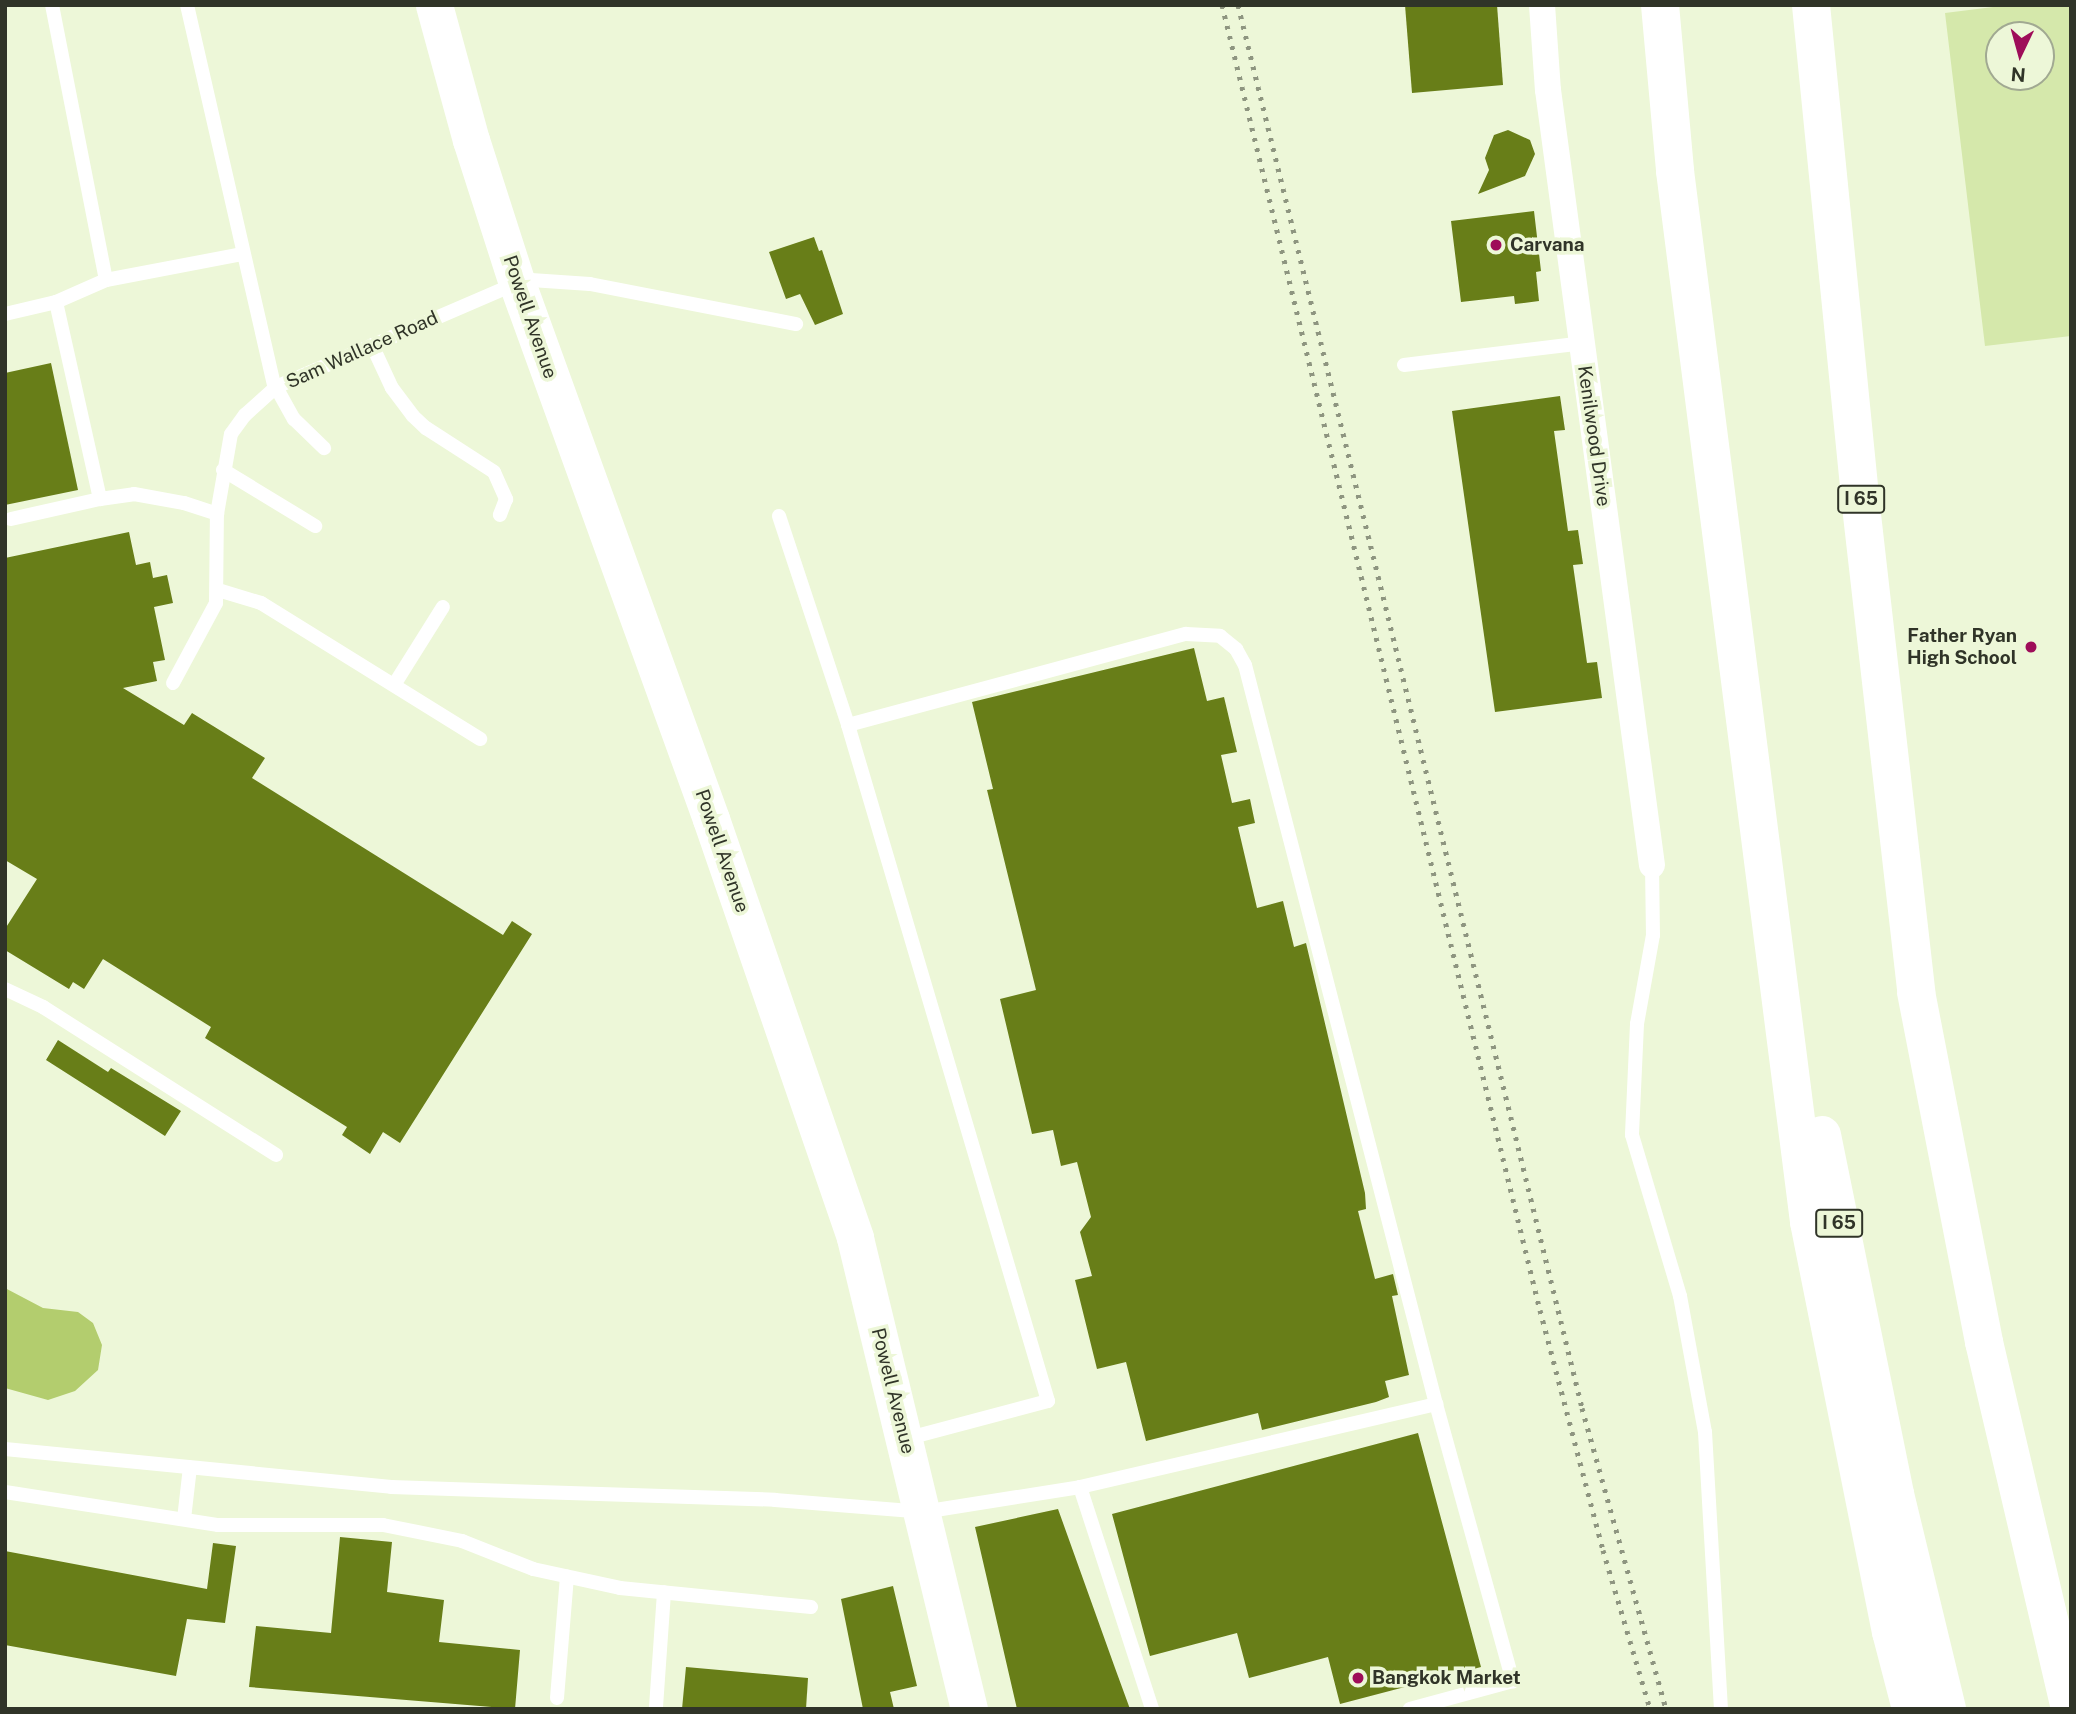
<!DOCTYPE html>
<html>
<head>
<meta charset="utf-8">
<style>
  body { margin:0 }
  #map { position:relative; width:2076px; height:1714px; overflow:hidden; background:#edf7d8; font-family:"Public Sans",sans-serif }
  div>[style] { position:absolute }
  .green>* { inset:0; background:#d5e8ab }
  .water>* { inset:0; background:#b3cd6e }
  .building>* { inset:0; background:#687e18 }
  .service>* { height:14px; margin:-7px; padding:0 7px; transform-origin:7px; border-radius:7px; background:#fff }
  .minor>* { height:26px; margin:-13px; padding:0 13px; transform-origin:13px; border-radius:13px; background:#fff }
  .secondary>* { height:37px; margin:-18.5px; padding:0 18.5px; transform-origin:18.5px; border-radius:18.5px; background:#fff }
  .motorway>* { height:38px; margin:-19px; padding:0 19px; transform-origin:19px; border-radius:19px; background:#fff }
  .rail>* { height:5px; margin-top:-2.5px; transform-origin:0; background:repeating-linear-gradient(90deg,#8e9580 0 3.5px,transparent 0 10.5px) }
  .dots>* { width:19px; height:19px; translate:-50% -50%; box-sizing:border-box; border:4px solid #edf7d8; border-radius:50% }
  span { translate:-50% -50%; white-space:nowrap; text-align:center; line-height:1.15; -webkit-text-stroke:7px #edf7d8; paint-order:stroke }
  .shield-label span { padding:2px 5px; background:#edf7d8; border:2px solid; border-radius:5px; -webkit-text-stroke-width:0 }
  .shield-label { font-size:18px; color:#303428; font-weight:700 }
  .poi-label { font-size:19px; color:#303428; font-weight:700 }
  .left { translate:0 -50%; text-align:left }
  .right { translate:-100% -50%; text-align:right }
  .street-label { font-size:19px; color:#303428 }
  .frame { position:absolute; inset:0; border:7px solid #303428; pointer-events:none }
  .north { position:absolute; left:1985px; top:21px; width:70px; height:70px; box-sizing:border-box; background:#edf7d8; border:2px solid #a1a992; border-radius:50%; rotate:185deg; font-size:19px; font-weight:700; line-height:28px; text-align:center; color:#303428 }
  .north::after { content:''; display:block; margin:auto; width:24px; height:32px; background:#9e0d59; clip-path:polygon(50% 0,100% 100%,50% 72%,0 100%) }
</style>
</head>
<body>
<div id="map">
  <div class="green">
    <i style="clip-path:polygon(evenodd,2009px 5px,2071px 5px,2071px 336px,1985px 346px,1945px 13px,2009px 5px,1999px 35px,2041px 35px,2041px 77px,1999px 77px,1999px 35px)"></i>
  </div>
  <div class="water">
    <i style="clip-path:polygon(5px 1288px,43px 1308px,78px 1312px,93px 1323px,102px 1345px,98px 1370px,75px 1391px,48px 1400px,5px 1388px)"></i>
  </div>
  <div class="building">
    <i style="clip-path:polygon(1405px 5px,1497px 5px,1503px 85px,1412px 93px)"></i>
    <i style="clip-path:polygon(1508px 130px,1530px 140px,1535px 154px,1525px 176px,1478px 194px,1489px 170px,1485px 158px,1494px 135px)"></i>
    <i style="clip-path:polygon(1534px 211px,1541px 271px,1536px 272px,1539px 301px,1515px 304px,1514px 296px,1461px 302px,1451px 221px)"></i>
    <i style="clip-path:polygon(814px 237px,819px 251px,822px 250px,843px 314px,815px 325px,800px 294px,786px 299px,769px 252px)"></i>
    <i style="clip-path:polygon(51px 363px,78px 490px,5px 505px,5px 373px)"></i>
    <i style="clip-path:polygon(1560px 396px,1565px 430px,1554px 431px,1568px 531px,1578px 530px,1583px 564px,1573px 565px,1587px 663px,1597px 662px,1602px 698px,1495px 712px,1452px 411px)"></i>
    <i style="clip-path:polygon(129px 532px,136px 565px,150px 562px,153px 578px,167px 575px,173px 603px,154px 607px,165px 660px,153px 662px,157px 681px,123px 688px,184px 725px,192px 713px,265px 758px,252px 778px,503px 935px,512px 921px,532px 934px,400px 1143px,383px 1132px,370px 1154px,342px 1135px,347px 1127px,205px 1038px,211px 1027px,103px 959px,84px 989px,73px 982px,69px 989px,5px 950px,5px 929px,37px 879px,5px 860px,5px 558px)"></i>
    <i style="clip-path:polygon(1194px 648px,1207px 701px,1224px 697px,1237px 752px,1221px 755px,1232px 803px,1250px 799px,1255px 823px,1238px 827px,1257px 908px,1283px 901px,1294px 947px,1306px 943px,1365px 1193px,1366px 1209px,1358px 1211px,1375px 1279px,1393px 1274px,1398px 1295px,1392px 1296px,1409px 1375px,1385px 1381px,1389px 1397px,1376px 1402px,1262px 1430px,1258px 1413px,1146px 1441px,1126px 1362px,1097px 1369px,1075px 1280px,1092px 1276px,1080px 1232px,1091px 1217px,1077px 1162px,1061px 1166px,1053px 1130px,1032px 1134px,1000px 999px,1036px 990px,987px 790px,993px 789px,972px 702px)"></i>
    <i style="clip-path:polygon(58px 1040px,108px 1072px,111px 1068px,181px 1111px,165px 1136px,46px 1060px)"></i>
    <i style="clip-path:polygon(1418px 1433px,1481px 1667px,1340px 1704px,1328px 1657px,1249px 1678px,1237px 1633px,1150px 1656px,1112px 1514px)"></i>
    <i style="clip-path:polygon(1058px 1509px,1115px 1668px,1130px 1709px,1017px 1709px,975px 1527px)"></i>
    <i style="clip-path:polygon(340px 1537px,392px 1542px,387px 1592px,444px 1600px,439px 1642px,520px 1650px,515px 1709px,249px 1687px,256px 1626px,331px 1633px)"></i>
    <i style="clip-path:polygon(213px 1543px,236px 1546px,225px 1623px,187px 1619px,176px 1676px,5px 1645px,5px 1551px,207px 1589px)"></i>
    <i style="clip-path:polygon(893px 1586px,917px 1686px,890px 1692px,894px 1709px,863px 1709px,841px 1599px)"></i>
    <i style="clip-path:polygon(686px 1667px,808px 1678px,806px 1709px,682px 1709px)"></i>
  </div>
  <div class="service">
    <i style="left:52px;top:5px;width:280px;rotate:78.9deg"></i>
    <i style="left:106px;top:280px;width:55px;rotate:156.3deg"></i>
    <i style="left:56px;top:302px;width:202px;rotate:77.4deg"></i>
    <i style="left:100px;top:499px;width:34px;rotate:-8deg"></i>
    <i style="left:134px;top:494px;width:51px;rotate:10.2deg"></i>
    <i style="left:184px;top:503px;width:35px;rotate:18deg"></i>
    <i style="left:187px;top:5px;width:393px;rotate:77.1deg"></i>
    <i style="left:106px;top:280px;width:138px;rotate:-10.8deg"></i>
    <i style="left:5px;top:314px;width:52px;rotate:-13.2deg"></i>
    <i style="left:372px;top:345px;width:47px;rotate:65.1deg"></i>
    <i style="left:392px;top:388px;width:35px;rotate:53deg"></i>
    <i style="left:413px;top:416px;width:18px;rotate:43deg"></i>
    <i style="left:426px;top:428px;width:81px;rotate:32.9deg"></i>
    <i style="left:494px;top:472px;width:30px;rotate:66deg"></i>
    <i style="left:506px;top:499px;width:17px;rotate:111deg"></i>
    <i style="left:1404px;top:365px;width:179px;rotate:-7deg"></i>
    <i style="left:276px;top:387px;width:37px;rotate:61deg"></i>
    <i style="left:294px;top:419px;width:42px;rotate:44deg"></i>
    <i style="left:223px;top:470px;width:108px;rotate:31.3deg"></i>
    <i style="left:779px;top:516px;width:220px;rotate:71.7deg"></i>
    <i style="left:11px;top:519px;width:91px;rotate:-12.7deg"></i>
    <i style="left:218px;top:590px;width:45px;rotate:16.8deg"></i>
    <i style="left:261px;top:603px;width:258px;rotate:31.8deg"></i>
    <i style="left:173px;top:683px;width:91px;rotate:-61.7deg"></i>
    <i style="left:216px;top:603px;width:89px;rotate:-89.4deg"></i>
    <i style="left:217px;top:514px;width:81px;rotate:-80.1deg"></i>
    <i style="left:231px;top:434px;width:24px;rotate:-54deg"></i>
    <i style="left:245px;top:415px;width:42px;rotate:-42.1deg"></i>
    <i style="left:276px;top:387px;width:262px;rotate:-23.3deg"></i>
    <i style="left:517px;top:283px;width:14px;rotate:-12deg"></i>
    <i style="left:531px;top:280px;width:59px;rotate:3.9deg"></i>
    <i style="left:590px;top:284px;width:210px;rotate:11deg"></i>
    <i style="left:394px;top:685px;width:92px;rotate:-57.9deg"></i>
    <i style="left:1652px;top:865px;width:70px;rotate:89.2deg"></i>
    <i style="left:1653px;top:935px;width:90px;rotate:100.2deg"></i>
    <i style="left:1637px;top:1024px;width:111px;rotate:92.6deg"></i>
    <i style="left:1632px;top:1135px;width:168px;rotate:73.4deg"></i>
    <i style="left:1680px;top:1296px;width:138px;rotate:79.6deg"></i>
    <i style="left:1705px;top:1432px;width:277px;rotate:86.7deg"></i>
    <i style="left:5px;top:989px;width:42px;rotate:25.3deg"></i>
    <i style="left:43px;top:1007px;width:276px;rotate:32.4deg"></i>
    <i style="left:905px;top:1439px;width:148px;rotate:-14.9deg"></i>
    <i style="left:1048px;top:1401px;width:705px;rotate:-106.48deg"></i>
    <i style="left:848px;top:725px;width:350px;rotate:-15.1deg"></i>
    <i style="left:1186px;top:634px;width:34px;rotate:3deg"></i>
    <i style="left:1220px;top:636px;width:21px;rotate:39deg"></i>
    <i style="left:1236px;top:649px;width:18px;rotate:61deg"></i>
    <i style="left:1245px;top:665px;width:763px;rotate:75.51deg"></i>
    <i style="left:5px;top:1449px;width:388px;rotate:5.6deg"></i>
    <i style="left:391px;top:1487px;width:384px;rotate:1.9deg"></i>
    <i style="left:775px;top:1500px;width:148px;rotate:4.6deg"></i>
    <i style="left:923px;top:1512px;width:159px;rotate:-9deg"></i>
    <i style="left:1080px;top:1487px;width:366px;rotate:-13.1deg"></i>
    <i style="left:1436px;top:1404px;width:288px;rotate:74.5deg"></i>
    <i style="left:1513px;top:1681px;width:107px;rotate:164.8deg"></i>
    <i style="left:1080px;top:1487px;width:233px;rotate:72deg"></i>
    <i style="left:5px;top:1492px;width:216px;rotate:8.8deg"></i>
    <i style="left:218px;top:1525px;width:165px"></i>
    <i style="left:383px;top:1525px;width:81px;rotate:11.4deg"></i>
    <i style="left:462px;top:1541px;width:76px;rotate:21.5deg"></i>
    <i style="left:533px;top:1569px;width:89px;rotate:12.3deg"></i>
    <i style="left:620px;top:1588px;width:192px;rotate:5.7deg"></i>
    <i style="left:184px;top:1519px;width:52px;rotate:-83.4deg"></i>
    <i style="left:557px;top:1698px;width:122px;rotate:-85.3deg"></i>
    <i style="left:656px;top:1707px;width:115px;rotate:-86deg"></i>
  </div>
  <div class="minor">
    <i style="left:1542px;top:5px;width:85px;rotate:86deg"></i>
    <i style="left:1548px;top:90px;width:782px;rotate:82.36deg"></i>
  </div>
  <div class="secondary">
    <i style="left:434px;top:5px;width:140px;rotate:74.7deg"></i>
    <i style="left:471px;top:140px;width:150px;rotate:72.2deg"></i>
    <i style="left:517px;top:283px;width:570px;rotate:70.1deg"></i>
    <i style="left:711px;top:819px;width:443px;rotate:71deg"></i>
    <i style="left:855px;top:1238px;width:485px;rotate:76.4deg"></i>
  </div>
  <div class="motorway">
    <i style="left:1660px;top:5px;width:167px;rotate:84.8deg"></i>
    <i style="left:1675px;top:171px;width:1060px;rotate:82.73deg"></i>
    <i style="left:1809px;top:1222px;width:418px;rotate:78.7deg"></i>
    <i style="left:1891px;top:1632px;width:80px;rotate:75.4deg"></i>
    <i style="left:1811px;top:5px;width:503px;rotate:84.3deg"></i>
    <i style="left:1861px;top:506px;width:489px;rotate:83.5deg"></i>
    <i style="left:1916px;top:992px;width:357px;rotate:79deg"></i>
    <i style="left:1984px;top:1342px;width:377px;rotate:76.8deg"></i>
    <i style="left:1822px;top:1135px;width:366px;rotate:78.5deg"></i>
    <i style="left:1895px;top:1494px;width:221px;rotate:76.4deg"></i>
  </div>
  <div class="rail">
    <i style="left:1222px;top:5px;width:1343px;rotate:76.31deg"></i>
    <i style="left:1540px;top:1310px;width:248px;rotate:75.3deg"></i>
    <i style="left:1603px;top:1550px;width:166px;rotate:73.5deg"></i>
    <i style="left:1238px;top:5px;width:1445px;rotate:76.22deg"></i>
    <i style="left:1582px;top:1408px;width:313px;rotate:74.4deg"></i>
  </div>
  <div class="dots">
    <i style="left:1496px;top:245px;background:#9e0d59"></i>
    <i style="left:2031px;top:647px;background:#9e0d59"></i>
    <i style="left:1358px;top:1678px;background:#9e0d59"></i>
  </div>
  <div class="shield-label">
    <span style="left:1861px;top:499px">I 65</span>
    <span style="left:1839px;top:1223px">I 65</span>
  </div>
  <div class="poi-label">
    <span class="left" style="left:1510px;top:245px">Carvana</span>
    <span class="right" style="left:2017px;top:647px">Father Ryan<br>High School</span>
    <span class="left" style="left:1372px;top:1678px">Bangkok Market</span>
  </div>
  <div class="street-label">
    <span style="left:530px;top:317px;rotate:71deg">Powell Avenue</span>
    <span style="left:362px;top:350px;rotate:-24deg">Sam Wallace Road</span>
    <span style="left:1594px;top:436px;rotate:82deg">Kenilwood Drive</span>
    <span style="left:722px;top:851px;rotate:71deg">Powell Avenue</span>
    <span style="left:893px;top:1391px;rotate:76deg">Powell Avenue</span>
  </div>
  <div class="frame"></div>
  <div class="north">N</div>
</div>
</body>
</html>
